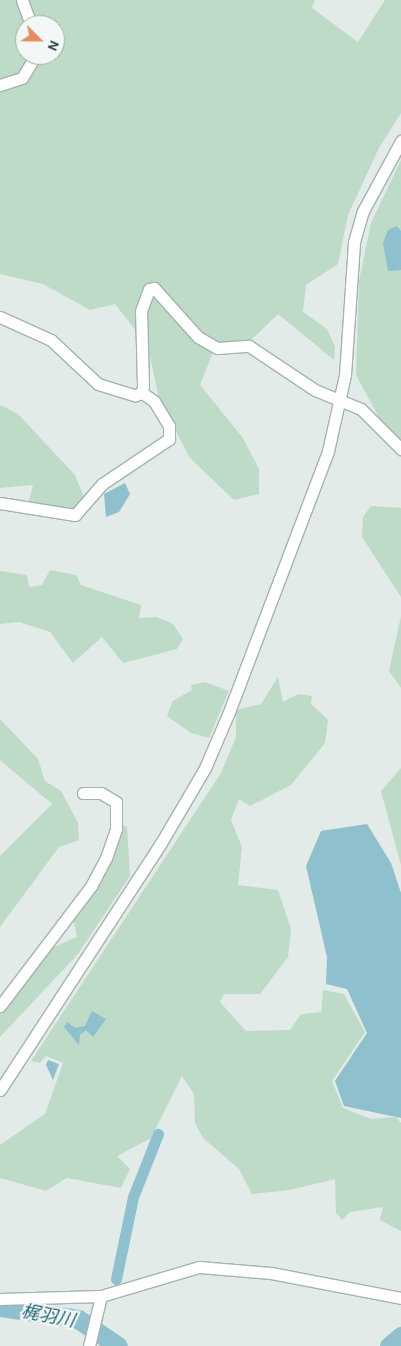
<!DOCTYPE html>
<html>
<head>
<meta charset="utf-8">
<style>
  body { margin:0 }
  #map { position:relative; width:401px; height:1346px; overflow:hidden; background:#e2ebe8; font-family:Karla,"Noto Sans JP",sans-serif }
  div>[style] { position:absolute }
  .green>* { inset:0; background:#bddbc7 }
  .water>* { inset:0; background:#8ec0cd }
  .canal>* { height:11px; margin:-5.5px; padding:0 5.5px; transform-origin:5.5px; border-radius:5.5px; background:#8ec0cd }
  .river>* { height:19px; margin:-9.5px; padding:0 9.5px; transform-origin:9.5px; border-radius:9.5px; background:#8ec0cd }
  .roads { filter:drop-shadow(1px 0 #a5b3af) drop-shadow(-1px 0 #a5b3af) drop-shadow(0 1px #a5b3af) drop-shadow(0 -1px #a5b3af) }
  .minor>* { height:11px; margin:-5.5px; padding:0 5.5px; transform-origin:5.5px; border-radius:5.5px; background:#fff }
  span { translate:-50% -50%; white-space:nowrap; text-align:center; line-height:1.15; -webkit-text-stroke:4.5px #f3f8f6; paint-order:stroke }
  .water-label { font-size:18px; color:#226173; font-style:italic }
  .north { position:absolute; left:15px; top:15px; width:50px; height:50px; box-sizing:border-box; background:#f3f8f6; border:1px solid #a0aca9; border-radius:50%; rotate:113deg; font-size:14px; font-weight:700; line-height:20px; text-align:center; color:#233b36 }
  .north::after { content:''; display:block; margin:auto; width:18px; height:22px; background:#e88b63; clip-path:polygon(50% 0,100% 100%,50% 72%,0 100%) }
</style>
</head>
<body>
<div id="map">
  <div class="green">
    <i style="clip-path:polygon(evenodd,0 0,315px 0,312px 8px,358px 42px,385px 0,401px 0,401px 113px,379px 148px,348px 215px,338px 264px,306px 285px,303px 312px,327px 329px,335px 347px,334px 360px,278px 314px,248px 343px,213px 352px,200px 385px,243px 438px,259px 469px,259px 494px,234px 500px,190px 458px,159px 399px,148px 346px,115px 304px,90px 310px,43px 284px,0 274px,0 0,25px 25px,55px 25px,55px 55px,25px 55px,25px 25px)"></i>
    <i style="clip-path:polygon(401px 160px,401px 442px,382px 423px,356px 375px,359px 281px,371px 223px)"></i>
    <i style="clip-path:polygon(0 405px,18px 414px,75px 475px,84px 498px,69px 514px,28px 504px,33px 485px,0 488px)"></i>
    <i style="clip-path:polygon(371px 506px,401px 508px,401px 597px,362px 537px,363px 517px)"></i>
    <i style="clip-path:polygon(50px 570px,76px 575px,81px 585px,141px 605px,139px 618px,157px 617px,173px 624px,183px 639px,177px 649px,123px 663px,102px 637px,73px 663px,50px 632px,19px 622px,0 624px,0 571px,27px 575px,29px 587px,42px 585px)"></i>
    <i style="clip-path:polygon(401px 616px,401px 688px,389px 671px)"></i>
    <i style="clip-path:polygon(278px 677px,283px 702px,298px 694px,312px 696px,311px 704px,328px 720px,325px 743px,291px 785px,250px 806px,239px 799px,231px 820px,242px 847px,238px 885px,278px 890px,291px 929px,288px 957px,260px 994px,224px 994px,220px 1002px,246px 1031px,290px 1030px,301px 1014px,321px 1012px,323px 990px,344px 994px,365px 1032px,332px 1081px,343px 1108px,371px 1119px,396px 1117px,401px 1123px,401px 1231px,380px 1220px,383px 1207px,350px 1212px,342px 1220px,336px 1213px,335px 1179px,290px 1190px,252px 1194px,239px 1169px,203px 1138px,195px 1123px,194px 1094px,182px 1076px,151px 1138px,117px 1156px,130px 1169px,121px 1188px,67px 1178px,46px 1191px,0 1178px,0 1145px,45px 1114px,63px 1063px,46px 1056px,40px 1063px,31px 1061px,221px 773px,236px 737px,236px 710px,261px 704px)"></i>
    <i style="clip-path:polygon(205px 682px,229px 691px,209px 738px,191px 733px,167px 716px,173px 701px,192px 690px,191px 685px)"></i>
    <i style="clip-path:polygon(0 719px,38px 759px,45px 781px,61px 791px,78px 823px,79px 840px,59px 847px,0 927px,0 856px,52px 804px,0 760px)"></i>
    <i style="clip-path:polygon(401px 768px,401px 865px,381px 791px)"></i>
    <i style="clip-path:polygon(120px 824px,127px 827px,130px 876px,78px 954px,0 1037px,0 1010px,8px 1006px,52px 948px,77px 937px,73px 917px)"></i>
  </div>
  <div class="water">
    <i style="clip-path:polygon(397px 226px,401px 231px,401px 270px,388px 271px,383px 243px,388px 230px)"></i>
    <i style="clip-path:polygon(125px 483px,130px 494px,119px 512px,106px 517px,104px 494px)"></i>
    <i style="clip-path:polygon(367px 824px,391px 863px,401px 893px,401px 1118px,344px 1106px,335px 1081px,367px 1033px,347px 989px,326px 984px,327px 957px,306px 866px,321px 831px)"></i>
    <i style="clip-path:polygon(92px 1011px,106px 1019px,93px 1037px,86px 1030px,80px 1035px,79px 1045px,64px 1027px,67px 1022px,75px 1028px,85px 1026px)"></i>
    <i style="clip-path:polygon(48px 1060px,59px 1064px,53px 1080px,46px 1065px)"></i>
  </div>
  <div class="canal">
    <i style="left:116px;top:1279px;width:84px;rotate:-78.3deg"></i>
    <i style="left:133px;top:1197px;width:68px;rotate:-68.4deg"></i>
  </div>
  <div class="river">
    <i style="left:0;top:1307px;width:79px;rotate:8.7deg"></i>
    <i style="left:78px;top:1319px;width:48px;rotate:34deg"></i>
    <i style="left:389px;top:1346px;width:16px;rotate:-40deg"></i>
  </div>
  <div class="roads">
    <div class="minor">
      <i style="left:22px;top:0;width:27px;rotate:70deg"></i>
      <i style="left:0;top:85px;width:23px;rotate:-18deg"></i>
      <i style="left:22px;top:78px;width:27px;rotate:-59deg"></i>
      <i style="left:0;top:317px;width:56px;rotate:24.3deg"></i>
      <i style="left:51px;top:340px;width:64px;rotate:43.1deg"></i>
      <i style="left:98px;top:384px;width:39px;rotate:17deg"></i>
      <i style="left:135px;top:395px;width:7px;rotate:-16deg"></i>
      <i style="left:142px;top:393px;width:8px;rotate:-83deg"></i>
      <i style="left:143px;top:385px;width:74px;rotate:-91.5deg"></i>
      <i style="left:141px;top:311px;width:23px;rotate:-70deg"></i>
      <i style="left:149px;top:289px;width:5px;rotate:-11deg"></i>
      <i style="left:154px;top:288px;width:66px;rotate:48.1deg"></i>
      <i style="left:198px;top:337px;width:22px;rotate:30deg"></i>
      <i style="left:217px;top:348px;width:32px;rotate:-4deg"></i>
      <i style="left:249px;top:346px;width:79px;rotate:33.7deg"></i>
      <i style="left:315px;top:390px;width:50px;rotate:22.4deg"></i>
      <i style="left:361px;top:409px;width:57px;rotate:45deg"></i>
      <i style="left:0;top:503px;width:76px;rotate:9.1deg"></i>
      <i style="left:75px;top:515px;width:41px;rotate:-48.9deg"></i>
      <i style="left:102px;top:484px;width:81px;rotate:-33.9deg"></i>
      <i style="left:169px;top:439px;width:13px;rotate:-90deg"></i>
      <i style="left:169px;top:426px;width:29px;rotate:-121deg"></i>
      <i style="left:154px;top:401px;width:14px;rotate:-146deg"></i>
      <i style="left:0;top:1006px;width:151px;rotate:-52.8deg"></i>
      <i style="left:91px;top:886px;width:32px;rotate:-62deg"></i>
      <i style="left:106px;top:858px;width:31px;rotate:-71deg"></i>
      <i style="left:116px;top:829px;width:27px;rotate:-90deg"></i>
      <i style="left:116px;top:802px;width:17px;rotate:-149deg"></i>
      <i style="left:101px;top:793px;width:18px;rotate:180deg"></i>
      <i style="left:0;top:1090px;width:295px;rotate:-56.9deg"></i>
      <i style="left:161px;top:843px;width:87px;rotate:-59.6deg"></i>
      <i style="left:205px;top:768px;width:61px;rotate:-66.8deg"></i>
      <i style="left:229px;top:712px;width:279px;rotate:-69.2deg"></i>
      <i style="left:328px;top:451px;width:78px;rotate:-77.4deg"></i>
      <i style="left:345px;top:375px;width:133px;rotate:-86.1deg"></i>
      <i style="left:354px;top:242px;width:32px;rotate:-74deg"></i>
      <i style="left:363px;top:211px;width:80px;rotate:-61.5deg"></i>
      <i style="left:0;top:1299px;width:101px;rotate:-1.7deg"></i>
      <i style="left:101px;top:1296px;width:102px;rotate:-16.5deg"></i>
      <i style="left:199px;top:1267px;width:72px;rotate:4.8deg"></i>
      <i style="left:271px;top:1273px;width:132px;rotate:10.9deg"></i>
      <i style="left:89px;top:1346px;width:51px;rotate:-76.5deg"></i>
    </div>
  </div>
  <div class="water-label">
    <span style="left:48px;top:1316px;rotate:11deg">梶羽川</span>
  </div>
  <div class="north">N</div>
</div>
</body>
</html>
